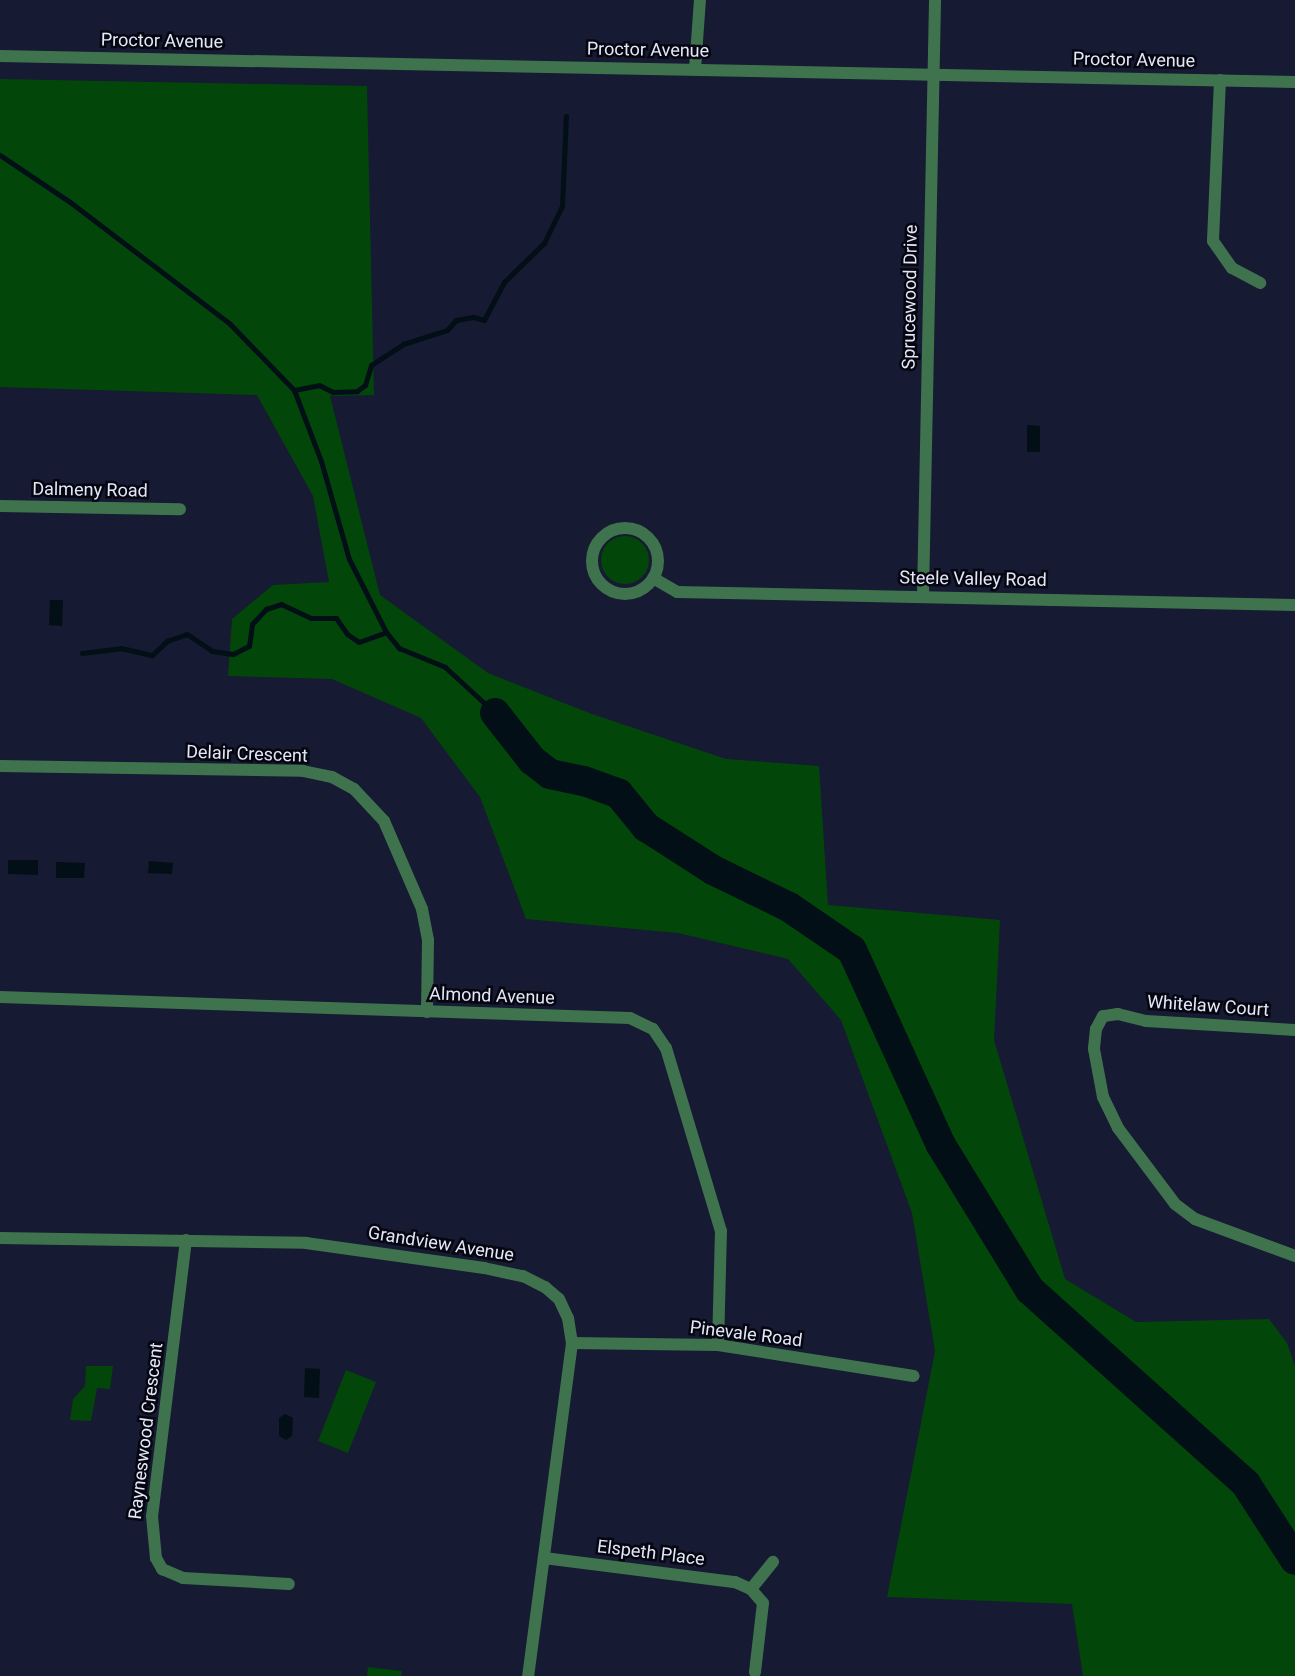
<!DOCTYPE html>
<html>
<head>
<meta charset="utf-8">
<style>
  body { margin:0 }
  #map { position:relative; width:1295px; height:1676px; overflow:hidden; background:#161a32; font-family:Roboto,sans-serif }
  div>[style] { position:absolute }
  .green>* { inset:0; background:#024709 }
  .round { border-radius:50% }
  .water>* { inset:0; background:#030f16 }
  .stream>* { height:5px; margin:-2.5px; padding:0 2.5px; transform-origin:2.5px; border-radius:2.5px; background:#030f16 }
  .river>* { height:30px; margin:-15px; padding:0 15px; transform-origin:15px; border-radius:15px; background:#030f16 }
  .street>* { height:12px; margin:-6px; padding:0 6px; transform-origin:6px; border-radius:6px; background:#3f734e }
  .street>.ring { margin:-6px; padding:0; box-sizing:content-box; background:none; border:12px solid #3f734e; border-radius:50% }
  span { translate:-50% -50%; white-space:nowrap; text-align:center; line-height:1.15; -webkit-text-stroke:5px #050610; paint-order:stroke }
  .street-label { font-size:18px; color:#e3e7f8 }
</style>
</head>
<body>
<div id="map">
  <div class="green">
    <i style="clip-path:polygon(0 79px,367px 86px,374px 395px,330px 396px,380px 595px,488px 673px,592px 714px,726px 759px,819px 766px,828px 905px,1000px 920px,994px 1040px,1065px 1279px,1136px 1322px,1269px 1319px,1287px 1343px,1295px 1366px,1295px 1676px,1083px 1676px,1072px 1604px,887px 1597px,935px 1351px,912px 1213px,841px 1020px,788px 959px,678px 933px,526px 919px,480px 797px,421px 718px,332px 679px,228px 676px,232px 619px,273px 585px,329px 582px,313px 496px,257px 395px,0 387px)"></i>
    <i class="round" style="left:601px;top:536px;width:48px;height:48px"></i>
    <i style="clip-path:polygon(86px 1366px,113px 1366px,110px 1389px,97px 1388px,91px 1421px,70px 1420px,73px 1399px,85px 1386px)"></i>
    <i style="clip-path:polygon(346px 1370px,376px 1382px,348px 1453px,318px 1441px)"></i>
    <i style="clip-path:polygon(368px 1667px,402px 1671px,401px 1676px,367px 1676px)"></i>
  </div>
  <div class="water">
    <i style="clip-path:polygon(1027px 425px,1040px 426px,1040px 452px,1027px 452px)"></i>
    <i style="clip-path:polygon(50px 600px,63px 600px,62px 626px,49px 625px)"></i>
    <i style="clip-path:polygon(8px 860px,38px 860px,38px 875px,8px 874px)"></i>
    <i style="clip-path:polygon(149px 861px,173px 863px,172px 874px,148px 873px)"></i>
    <i style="clip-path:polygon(56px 862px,85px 863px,84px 878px,56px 878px)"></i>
    <i style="clip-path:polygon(305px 1368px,320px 1369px,319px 1398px,304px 1397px)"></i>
    <i style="clip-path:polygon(285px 1414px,293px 1418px,292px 1436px,286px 1440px,279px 1436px,279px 1418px)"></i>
  </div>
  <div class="stream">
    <i style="left:0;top:155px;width:84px;rotate:33.9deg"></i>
    <i style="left:70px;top:202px;width:201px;rotate:37.3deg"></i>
    <i style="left:230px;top:324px;width:92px;rotate:45.9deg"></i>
    <i style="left:294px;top:390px;width:76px;rotate:69.2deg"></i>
    <i style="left:321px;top:461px;width:102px;rotate:74.1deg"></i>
    <i style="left:349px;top:559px;width:82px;rotate:63.1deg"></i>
    <i style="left:294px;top:390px;width:25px;rotate:-11deg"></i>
    <i style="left:319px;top:385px;width:16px;rotate:27deg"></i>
    <i style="left:333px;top:392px;width:24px;rotate:-2deg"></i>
    <i style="left:357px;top:391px;width:10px;rotate:-37deg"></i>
    <i style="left:365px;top:385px;width:21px;rotate:-73deg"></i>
    <i style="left:371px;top:365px;width:38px;rotate:-33deg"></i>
    <i style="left:403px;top:344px;width:46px;rotate:-17.7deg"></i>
    <i style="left:447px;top:330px;width:13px;rotate:-48deg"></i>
    <i style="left:456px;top:320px;width:17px;rotate:-10deg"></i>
    <i style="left:473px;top:317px;width:11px;rotate:15deg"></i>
    <i style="left:484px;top:320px;width:43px;rotate:-62.2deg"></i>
    <i style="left:504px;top:282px;width:56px;rotate:-44.3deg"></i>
    <i style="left:544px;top:243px;width:41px;rotate:-64.1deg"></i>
    <i style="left:562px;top:206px;width:90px;rotate:-87.5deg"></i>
    <i style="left:82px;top:653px;width:39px;rotate:-7deg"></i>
    <i style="left:121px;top:648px;width:32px;rotate:13deg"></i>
    <i style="left:152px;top:655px;width:21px;rotate:-43deg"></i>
    <i style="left:167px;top:641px;width:21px;rotate:-19deg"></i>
    <i style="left:187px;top:634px;width:30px;rotate:34deg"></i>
    <i style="left:212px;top:651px;width:21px;rotate:8deg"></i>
    <i style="left:233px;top:654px;width:18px;rotate:-27deg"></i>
    <i style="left:249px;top:646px;width:22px;rotate:-82deg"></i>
    <i style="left:252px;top:624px;width:21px;rotate:-47deg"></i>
    <i style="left:266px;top:609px;width:16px;rotate:-18deg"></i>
    <i style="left:281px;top:604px;width:33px;rotate:25deg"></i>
    <i style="left:311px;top:618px;width:25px"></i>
    <i style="left:336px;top:618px;width:19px;rotate:55deg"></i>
    <i style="left:347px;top:634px;width:14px;rotate:34deg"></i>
    <i style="left:359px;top:642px;width:29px;rotate:-20deg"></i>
    <i style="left:386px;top:632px;width:21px;rotate:51deg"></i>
    <i style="left:399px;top:648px;width:50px;rotate:22.4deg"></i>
    <i style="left:445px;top:667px;width:68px;rotate:42.6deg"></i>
  </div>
  <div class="river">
    <i style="left:495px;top:713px;width:60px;rotate:51.8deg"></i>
    <i style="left:532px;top:760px;width:23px;rotate:38deg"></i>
    <i style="left:550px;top:774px;width:35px;rotate:12deg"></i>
    <i style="left:584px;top:781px;width:37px;rotate:20deg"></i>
    <i style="left:619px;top:794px;width:43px;rotate:50.7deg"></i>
    <i style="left:646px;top:827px;width:80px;rotate:32.7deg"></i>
    <i style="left:713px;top:870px;width:85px;rotate:26deg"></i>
    <i style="left:789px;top:907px;width:76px;rotate:34.3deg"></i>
    <i style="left:852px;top:950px;width:214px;rotate:65.5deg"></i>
    <i style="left:941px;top:1145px;width:170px;rotate:58.5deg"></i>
    <i style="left:1030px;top:1290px;width:290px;rotate:41.9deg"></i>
    <i style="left:1246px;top:1484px;width:90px;rotate:57.2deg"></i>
  </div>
  <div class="street">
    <i style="left:0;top:56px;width:1295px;rotate:1.15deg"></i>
    <i style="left:695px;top:69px;width:69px;rotate:-85.9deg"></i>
    <i style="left:1220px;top:80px;width:161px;rotate:92.5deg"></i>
    <i style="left:1213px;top:241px;width:33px;rotate:55deg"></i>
    <i style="left:1232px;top:268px;width:32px;rotate:28deg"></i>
    <i style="left:0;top:506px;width:180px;rotate:1deg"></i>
    <i class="ring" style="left:592px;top:528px;width:54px;height:54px"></i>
    <i style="left:653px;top:578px;width:28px;rotate:30deg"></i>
    <i style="left:677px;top:592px;width:618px;rotate:1.21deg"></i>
    <i style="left:923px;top:595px;width:595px;rotate:-88.84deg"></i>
    <i style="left:0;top:766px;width:303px;rotate:0.9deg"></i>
    <i style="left:303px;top:771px;width:30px;rotate:12deg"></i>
    <i style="left:332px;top:777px;width:25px;rotate:29deg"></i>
    <i style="left:354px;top:789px;width:44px;rotate:46.8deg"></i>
    <i style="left:384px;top:821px;width:96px;rotate:66.6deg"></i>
    <i style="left:422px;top:909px;width:32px;rotate:79deg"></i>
    <i style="left:428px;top:940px;width:72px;rotate:90.8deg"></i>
    <i style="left:0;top:997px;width:630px;rotate:1.91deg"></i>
    <i style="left:630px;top:1018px;width:25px;rotate:26deg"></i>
    <i style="left:653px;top:1029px;width:23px;rotate:56deg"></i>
    <i style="left:666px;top:1048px;width:191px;rotate:73.3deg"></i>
    <i style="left:721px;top:1231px;width:114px;rotate:91.5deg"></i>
    <i style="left:1295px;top:1030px;width:149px;rotate:-176.5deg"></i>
    <i style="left:1146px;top:1021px;width:29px;rotate:-166deg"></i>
    <i style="left:1118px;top:1014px;width:15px;rotate:172deg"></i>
    <i style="left:1103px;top:1016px;width:15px;rotate:118deg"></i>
    <i style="left:1096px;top:1029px;width:20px;rotate:96deg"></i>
    <i style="left:1094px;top:1049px;width:49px;rotate:79.4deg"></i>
    <i style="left:1103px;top:1097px;width:34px;rotate:64deg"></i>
    <i style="left:1118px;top:1128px;width:95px;rotate:53.1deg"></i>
    <i style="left:1175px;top:1204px;width:25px;rotate:37deg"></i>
    <i style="left:1195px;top:1219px;width:107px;rotate:20.3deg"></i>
    <i style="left:0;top:1238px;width:306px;rotate:0.9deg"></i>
    <i style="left:306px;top:1243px;width:180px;rotate:8deg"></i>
    <i style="left:484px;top:1268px;width:40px;rotate:12deg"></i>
    <i style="left:523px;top:1276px;width:25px;rotate:27deg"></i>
    <i style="left:545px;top:1287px;width:18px;rotate:41deg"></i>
    <i style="left:559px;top:1299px;width:21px;rotate:65deg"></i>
    <i style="left:568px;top:1318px;width:25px;rotate:81deg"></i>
    <i style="left:572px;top:1343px;width:336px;rotate:97.5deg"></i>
    <i style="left:186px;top:1240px;width:278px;rotate:97deg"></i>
    <i style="left:152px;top:1516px;width:42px;rotate:84.6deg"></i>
    <i style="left:156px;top:1558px;width:13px;rotate:61deg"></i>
    <i style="left:162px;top:1569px;width:23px;rotate:23deg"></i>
    <i style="left:183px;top:1578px;width:106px;rotate:3.2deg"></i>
    <i style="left:572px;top:1343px;width:146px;rotate:0.8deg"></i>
    <i style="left:718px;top:1345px;width:198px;rotate:9deg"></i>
    <i style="left:544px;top:1558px;width:193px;rotate:7.2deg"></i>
    <i style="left:735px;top:1582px;width:17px;rotate:24deg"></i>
    <i style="left:755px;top:1672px;width:69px;rotate:-83.4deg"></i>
    <i style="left:763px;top:1603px;width:18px;rotate:-131deg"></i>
    <i style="left:751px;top:1589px;width:35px;rotate:-51deg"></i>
  </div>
  <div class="street-label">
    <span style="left:162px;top:41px;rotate:1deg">Proctor Avenue</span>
    <span style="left:648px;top:50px;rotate:1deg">Proctor Avenue</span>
    <span style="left:1134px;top:60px;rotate:1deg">Proctor Avenue</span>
    <span style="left:910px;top:297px;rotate:-89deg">Sprucewood Drive</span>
    <span style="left:90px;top:490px;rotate:1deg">Dalmeny Road</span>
    <span style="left:973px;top:579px;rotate:1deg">Steele Valley Road</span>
    <span style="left:247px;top:754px;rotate:2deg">Delair Crescent</span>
    <span style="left:492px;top:996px;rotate:2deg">Almond Avenue</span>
    <span style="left:1208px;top:1006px;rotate:4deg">Whitelaw Court</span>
    <span style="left:441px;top:1244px;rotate:9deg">Grandview Avenue</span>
    <span style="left:746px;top:1334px;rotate:7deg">Pinevale Road</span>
    <span style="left:146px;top:1431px;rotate:-83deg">Rayneswood Crescent</span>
    <span style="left:651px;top:1553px;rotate:7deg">Elspeth Place</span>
  </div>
</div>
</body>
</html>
